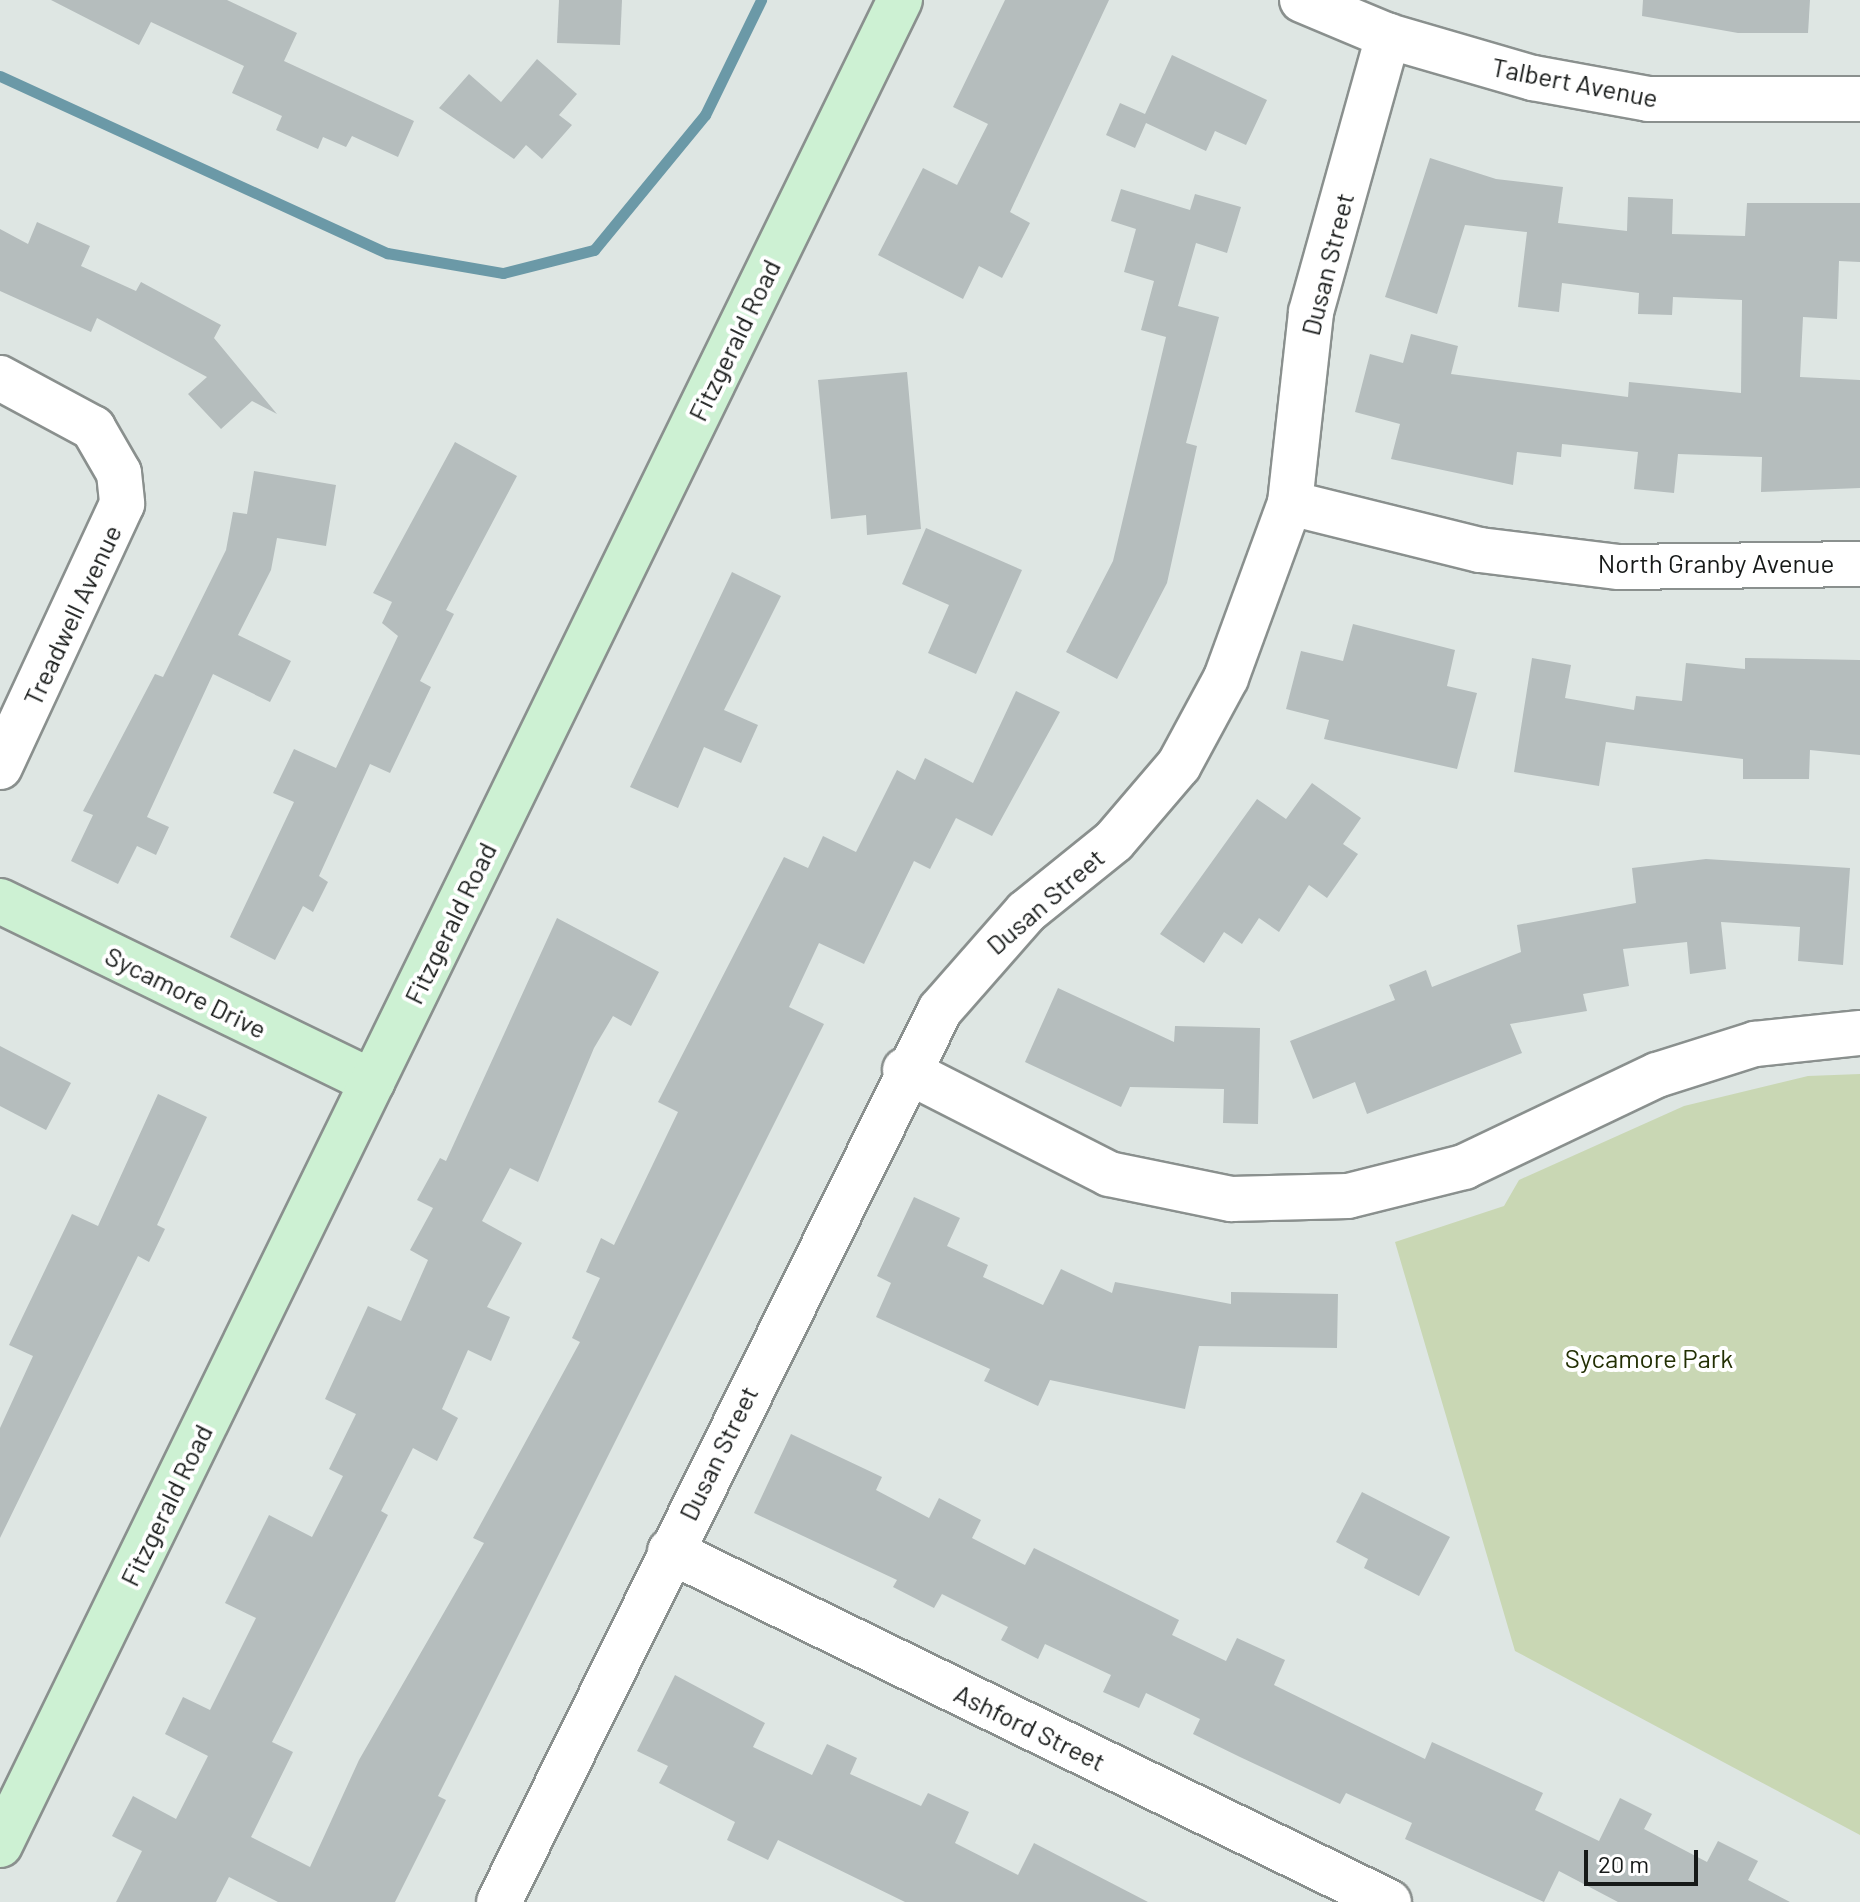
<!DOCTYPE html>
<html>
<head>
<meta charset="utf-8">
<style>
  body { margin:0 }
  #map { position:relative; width:1860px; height:1902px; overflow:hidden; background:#dee6e3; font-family:Barlow,sans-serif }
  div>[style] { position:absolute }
  .green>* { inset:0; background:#c9d7b4 }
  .stream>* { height:11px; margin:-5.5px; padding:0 5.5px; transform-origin:5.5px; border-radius:5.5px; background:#6b99a7 }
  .building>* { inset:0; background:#b5bdbd }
  .roads { filter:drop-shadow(2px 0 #8a908e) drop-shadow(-2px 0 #8a908e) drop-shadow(0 2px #8a908e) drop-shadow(0 -2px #8a908e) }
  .minor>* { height:44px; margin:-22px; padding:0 22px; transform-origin:22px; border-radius:22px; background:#fff }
  .major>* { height:44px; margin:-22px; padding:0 22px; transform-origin:22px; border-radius:22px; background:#cdf1d3 }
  span { translate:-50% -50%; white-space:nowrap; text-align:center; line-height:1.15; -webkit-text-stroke:8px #fff; paint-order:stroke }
  .street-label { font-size:26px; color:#161918 }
  .park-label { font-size:26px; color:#233004 }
  .scale { position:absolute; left:1584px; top:1850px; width:114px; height:36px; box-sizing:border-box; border:4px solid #161918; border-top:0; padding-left:10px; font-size:24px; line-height:28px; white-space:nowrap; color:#161918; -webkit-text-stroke:6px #fff; paint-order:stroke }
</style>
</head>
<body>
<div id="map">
  <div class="green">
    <i style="clip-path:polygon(1860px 1074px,1860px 1835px,1515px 1651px,1395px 1242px,1504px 1206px,1519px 1180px,1684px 1106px,1808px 1076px)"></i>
  </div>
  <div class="stream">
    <i style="left:0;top:76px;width:426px;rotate:24.6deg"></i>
    <i style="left:387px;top:253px;width:118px;rotate:9.8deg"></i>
    <i style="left:503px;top:273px;width:94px;rotate:-14.2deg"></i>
    <i style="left:594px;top:250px;width:175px;rotate:-50.6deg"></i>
    <i style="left:705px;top:115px;width:128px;rotate:-64deg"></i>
  </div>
  <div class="building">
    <i style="clip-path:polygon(51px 0,227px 0,297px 33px,284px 61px,414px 121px,398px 157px,352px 136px,346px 147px,323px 137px,318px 149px,276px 130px,282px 116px,232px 93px,244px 66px,151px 22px,139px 45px)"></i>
    <i style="clip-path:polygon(559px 0,622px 0,620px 45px,557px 43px)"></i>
    <i style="clip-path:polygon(1005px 0,1109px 0,1010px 212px,1030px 223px,1002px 278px,979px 266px,963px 299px,878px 255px,923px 168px,957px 185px,988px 124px,953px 107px)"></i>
    <i style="clip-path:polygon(1643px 0,1810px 0,1808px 33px,1738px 33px,1642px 16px)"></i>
    <i style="clip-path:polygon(1172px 55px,1267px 100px,1246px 145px,1215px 131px,1206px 151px,1146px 123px,1135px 148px,1106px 135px,1120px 103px,1145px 114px)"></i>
    <i style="clip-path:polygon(537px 59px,577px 94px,559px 115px,572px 125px,542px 159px,526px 145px,514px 159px,439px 108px,469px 74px,501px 102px)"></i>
    <i style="clip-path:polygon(1430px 158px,1496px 179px,1563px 187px,1558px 223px,1627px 231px,1628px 197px,1673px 199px,1672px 234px,1745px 236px,1747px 203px,1860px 203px,1860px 262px,1839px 261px,1837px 319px,1803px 317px,1800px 377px,1860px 380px,1860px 488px,1761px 492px,1762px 457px,1678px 454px,1674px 493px,1634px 489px,1638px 452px,1562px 444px,1561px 457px,1517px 452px,1513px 485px,1391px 459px,1400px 424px,1355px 412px,1370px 354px,1403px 363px,1411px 334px,1458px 346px,1451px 374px,1628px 397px,1629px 382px,1741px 393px,1742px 300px,1673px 297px,1672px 315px,1638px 314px,1639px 293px,1562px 283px,1559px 312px,1518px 307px,1527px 232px,1465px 225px,1437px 314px,1385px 297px)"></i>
    <i style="clip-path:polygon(1121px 189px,1190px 210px,1195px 194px,1241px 207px,1227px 253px,1196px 243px,1178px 306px,1219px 317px,1186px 443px,1197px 446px,1167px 583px,1117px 679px,1066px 652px,1113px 561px,1166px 337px,1141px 330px,1154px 281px,1124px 272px,1136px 229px,1111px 221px)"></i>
    <i style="clip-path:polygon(37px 222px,90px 246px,81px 266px,136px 291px,141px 282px,221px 325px,214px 338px,277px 414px,252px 401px,221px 429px,188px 394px,207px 377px,97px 318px,91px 332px,0 291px,0 229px,28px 244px)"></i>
    <i style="clip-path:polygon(907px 372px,921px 529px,867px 535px,866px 515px,831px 519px,818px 380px)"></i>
    <i style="clip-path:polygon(455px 442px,517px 476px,446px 610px,454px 614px,420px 681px,431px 687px,390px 773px,370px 764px,319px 876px,328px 882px,313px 912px,303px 906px,275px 960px,230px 937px,294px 802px,273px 793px,294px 749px,336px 768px,398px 636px,382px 623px,392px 602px,373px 593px)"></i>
    <i style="clip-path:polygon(254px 471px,336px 485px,326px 546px,277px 538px,271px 570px,238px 635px,291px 661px,270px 702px,213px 674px,147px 817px,169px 827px,156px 855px,137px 846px,118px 884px,71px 861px,93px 815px,83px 811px,155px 674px,163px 677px,226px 550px,233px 512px,247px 514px)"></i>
    <i style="clip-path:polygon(926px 528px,1022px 570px,976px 674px,928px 653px,949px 605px,902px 584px)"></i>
    <i style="clip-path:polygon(732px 572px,781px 596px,724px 710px,758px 725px,741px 763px,704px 747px,678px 808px,630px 787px)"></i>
    <i style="clip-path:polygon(1353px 624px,1455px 650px,1447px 686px,1477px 693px,1457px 769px,1324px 739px,1329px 720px,1286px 709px,1301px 651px,1343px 661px)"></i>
    <i style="clip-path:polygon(1532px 658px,1571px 665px,1565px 698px,1634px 710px,1636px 696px,1682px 701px,1686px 663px,1745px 669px,1745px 658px,1860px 660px,1860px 755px,1810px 750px,1809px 779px,1743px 779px,1743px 759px,1606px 742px,1599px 786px,1514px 772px)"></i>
    <i style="clip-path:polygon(1016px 691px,1060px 712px,992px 836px,956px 818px,930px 869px,914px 861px,864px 964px,819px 943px,789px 1007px,824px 1024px,438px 1796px,446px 1800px,395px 1902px,278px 1902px,229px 1877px,216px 1902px,116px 1902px,142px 1851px,112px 1836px,133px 1796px,176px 1819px,208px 1756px,165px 1734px,183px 1697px,210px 1710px,256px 1618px,225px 1603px,269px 1515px,312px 1537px,343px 1476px,329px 1469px,356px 1414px,325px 1399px,368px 1306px,401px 1321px,428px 1260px,410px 1250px,433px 1208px,417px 1200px,440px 1158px,446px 1161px,557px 918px,659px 972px,631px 1026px,613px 1016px,594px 1048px,538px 1182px,510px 1168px,482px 1221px,522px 1243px,487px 1307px,510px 1317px,491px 1361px,468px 1350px,442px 1409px,458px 1418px,437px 1461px,413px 1448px,381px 1511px,388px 1515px,272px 1742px,293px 1752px,251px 1837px,310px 1867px,359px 1760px,484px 1543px,473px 1538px,580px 1342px,572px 1338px,600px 1278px,586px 1272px,601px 1238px,614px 1245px,678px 1112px,658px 1102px,784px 857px,808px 868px,823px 836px,856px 852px,897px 770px,915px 780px,925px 758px,973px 783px)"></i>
    <i style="clip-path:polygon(1312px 783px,1361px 818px,1343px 844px,1358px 854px,1327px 898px,1309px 885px,1279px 932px,1259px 918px,1242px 944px,1224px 932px,1204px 963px,1160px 934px,1257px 799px,1286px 819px)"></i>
    <i style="clip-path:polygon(1706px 859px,1850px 868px,1843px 965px,1798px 961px,1800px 927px,1721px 922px,1726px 969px,1690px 974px,1687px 942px,1623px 949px,1629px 986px,1583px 994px,1587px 1011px,1510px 1024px,1522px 1053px,1367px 1114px,1355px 1082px,1313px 1099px,1290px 1041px,1395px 1000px,1389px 985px,1426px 970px,1432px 987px,1521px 952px,1517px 925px,1636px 903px,1632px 868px)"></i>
    <i style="clip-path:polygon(1058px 988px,1174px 1042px,1175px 1026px,1260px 1028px,1258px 1124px,1223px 1123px,1224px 1089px,1130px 1087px,1121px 1107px,1025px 1062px)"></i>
    <i style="clip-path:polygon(0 1046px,71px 1083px,46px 1130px,0 1106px)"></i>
    <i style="clip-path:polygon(158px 1094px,207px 1117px,157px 1225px,165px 1229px,149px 1262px,138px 1256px,0 1538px,0 1428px,33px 1356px,9px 1345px,72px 1214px,98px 1226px)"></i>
    <i style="clip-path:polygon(914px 1197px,960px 1218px,947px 1246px,988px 1265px,983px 1277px,1043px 1305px,1061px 1269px,1112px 1293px,1115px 1282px,1231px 1304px,1231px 1292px,1338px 1294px,1337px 1348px,1199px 1346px,1185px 1409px,1050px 1380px,1038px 1406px,984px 1381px,990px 1369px,876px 1317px,891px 1283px,877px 1276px)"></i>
    <i style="clip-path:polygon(791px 1434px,882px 1477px,876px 1490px,929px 1518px,939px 1498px,981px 1520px,972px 1538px,1025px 1565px,1034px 1548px,1179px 1620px,1172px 1635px,1226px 1661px,1237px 1638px,1285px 1660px,1274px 1685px,1425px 1759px,1432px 1742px,1543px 1793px,1535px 1810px,1599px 1841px,1620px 1798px,1652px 1814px,1644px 1829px,1707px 1862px,1718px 1841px,1758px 1861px,1748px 1880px,1790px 1902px,1618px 1902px,1559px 1871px,1544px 1902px,1405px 1839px,1412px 1823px,1346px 1793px,1340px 1804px,1240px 1757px,1193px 1734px,1200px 1719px,1146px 1693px,1139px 1708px,1103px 1692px,1111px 1675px,1045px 1644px,1038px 1659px,1001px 1640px,1008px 1627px,942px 1594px,934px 1608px,893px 1587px,897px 1580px,754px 1513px)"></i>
    <i style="clip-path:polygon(1362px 1492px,1450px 1537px,1419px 1596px,1364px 1568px,1368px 1559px,1336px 1542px)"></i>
    <i style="clip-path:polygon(675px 1675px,765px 1723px,753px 1747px,812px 1775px,827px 1744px,857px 1758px,850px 1774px,921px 1806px,928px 1793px,969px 1812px,955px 1843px,1018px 1875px,1034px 1843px,1148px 1902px,905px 1902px,778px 1840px,768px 1860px,727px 1840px,735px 1822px,659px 1783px,668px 1766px,637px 1751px)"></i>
  </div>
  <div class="roads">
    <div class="minor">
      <i style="left:1302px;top:0;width:93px;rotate:22.7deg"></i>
      <i style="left:1388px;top:36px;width:151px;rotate:16.2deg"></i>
      <i style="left:1533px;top:78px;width:117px;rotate:10.3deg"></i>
      <i style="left:1648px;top:99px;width:212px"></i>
      <i style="left:0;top:378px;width:106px;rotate:28.3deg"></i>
      <i style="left:93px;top:428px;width:52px;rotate:60deg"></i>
      <i style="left:119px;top:473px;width:31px;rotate:84deg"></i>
      <i style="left:122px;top:504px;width:290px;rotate:114.9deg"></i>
      <i style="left:1290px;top:503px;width:196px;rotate:13.9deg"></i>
      <i style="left:1480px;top:550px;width:140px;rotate:7deg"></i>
      <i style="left:1619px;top:567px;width:241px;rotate:-0.7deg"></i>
      <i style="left:905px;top:1070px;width:229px;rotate:27deg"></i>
      <i style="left:1109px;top:1174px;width:125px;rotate:11.6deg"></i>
      <i style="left:1231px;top:1199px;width:117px;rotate:-1.5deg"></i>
      <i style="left:1348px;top:1196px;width:120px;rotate:-14deg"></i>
      <i style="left:1464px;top:1167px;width:214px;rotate:-25.5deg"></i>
      <i style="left:1657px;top:1075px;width:103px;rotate:-17.6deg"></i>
      <i style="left:1755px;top:1044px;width:106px;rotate:-6deg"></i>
      <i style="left:670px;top:1551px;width:800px;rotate:26.02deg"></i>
      <i style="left:499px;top:1902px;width:995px;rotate:-63.69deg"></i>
      <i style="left:940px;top:1010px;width:130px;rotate:-48.7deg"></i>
      <i style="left:1026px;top:912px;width:113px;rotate:-38.9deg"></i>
      <i style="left:1114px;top:841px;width:100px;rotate:-49.5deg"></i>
      <i style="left:1179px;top:765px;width:99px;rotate:-61.6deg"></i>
      <i style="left:1226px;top:678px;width:186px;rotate:-69.9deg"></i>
      <i style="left:1290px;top:503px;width:192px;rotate:-83.7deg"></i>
      <i style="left:1311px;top:312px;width:287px;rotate:-74.4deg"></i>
    </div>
    <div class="major">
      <i style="left:0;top:901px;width:414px;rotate:25.9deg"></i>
      <i style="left:0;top:1845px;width:2053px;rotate:-64deg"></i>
    </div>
  </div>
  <div class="street-label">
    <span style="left:1575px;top:82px;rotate:11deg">Talbert Avenue</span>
    <span style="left:1327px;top:264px;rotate:-76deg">Dusan Street</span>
    <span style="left:734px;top:340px;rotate:-64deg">Fitzgerald Road</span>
    <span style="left:1716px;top:563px">North Granby Avenue</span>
    <span style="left:72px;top:615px;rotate:-65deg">Treadwell Avenue</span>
    <span style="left:1045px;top:901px;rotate:-41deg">Dusan Street</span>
    <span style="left:450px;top:923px;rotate:-64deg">Fitzgerald Road</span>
    <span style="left:186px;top:992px;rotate:26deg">Sycamore Drive</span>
    <span style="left:718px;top:1453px;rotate:-64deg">Dusan Street</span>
    <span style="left:166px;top:1505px;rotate:-64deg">Fitzgerald Road</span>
    <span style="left:1030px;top:1727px;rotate:26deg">Ashford Street</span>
  </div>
  <div class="park-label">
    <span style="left:1649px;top:1358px">Sycamore Park</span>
  </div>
  <div class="scale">20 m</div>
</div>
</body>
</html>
